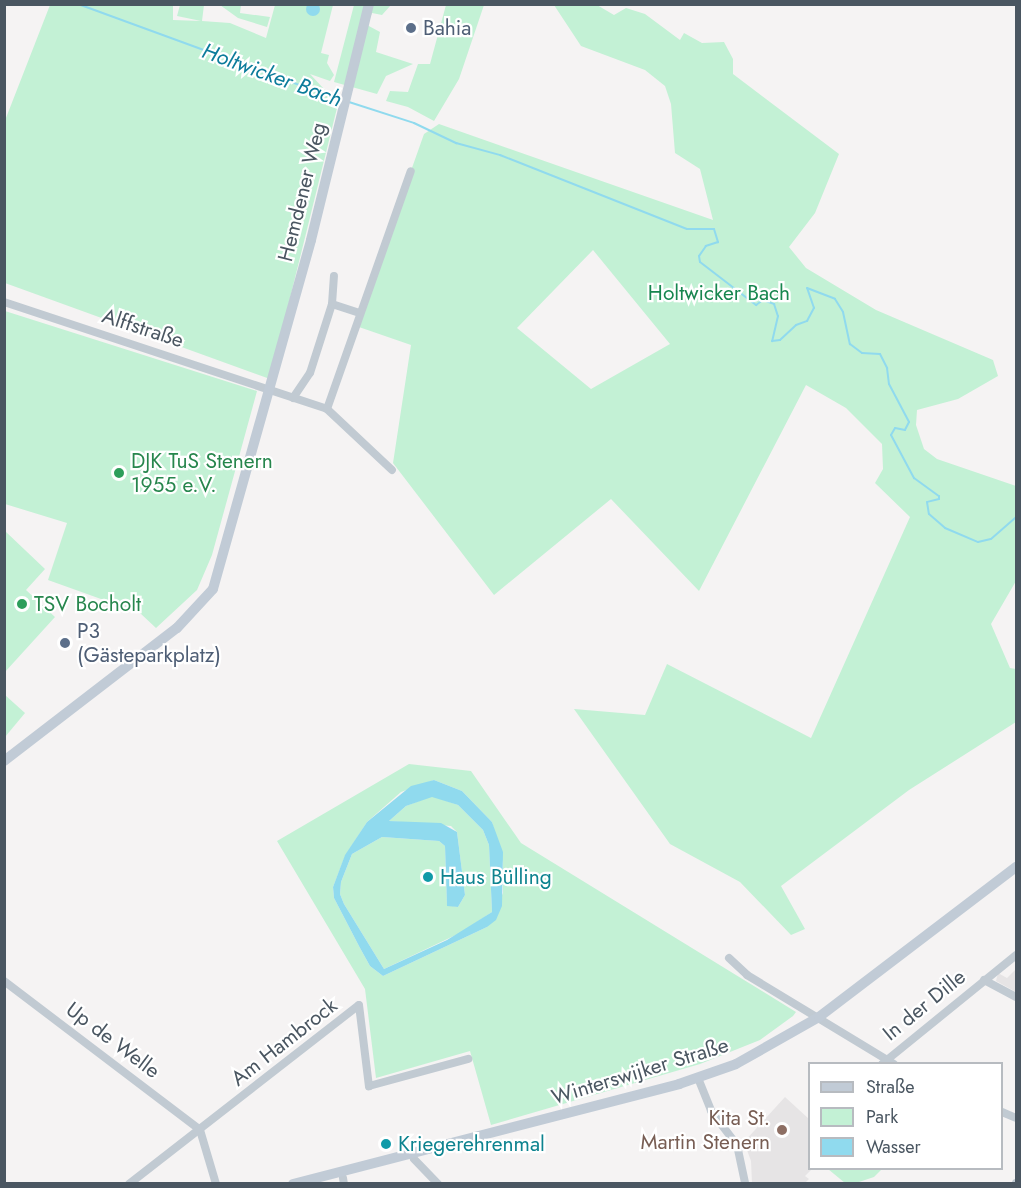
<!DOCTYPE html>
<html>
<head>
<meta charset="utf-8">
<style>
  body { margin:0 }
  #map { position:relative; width:1021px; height:1188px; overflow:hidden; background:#f5f3f3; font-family:Jost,sans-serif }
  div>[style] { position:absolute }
  .education>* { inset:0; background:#e6e4e5 }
  .green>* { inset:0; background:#c3f1d5 }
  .water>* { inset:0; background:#90daee }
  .round { border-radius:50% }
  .stream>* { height:2px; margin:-1px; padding:0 1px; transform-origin:1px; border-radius:1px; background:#90daee }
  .street>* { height:8px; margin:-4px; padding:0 4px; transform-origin:4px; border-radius:4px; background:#c1cad2 }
  .secondary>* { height:10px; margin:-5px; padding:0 5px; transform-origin:5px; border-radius:5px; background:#c1cbd6 }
  .dots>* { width:16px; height:16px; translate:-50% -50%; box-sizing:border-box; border:3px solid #fff; border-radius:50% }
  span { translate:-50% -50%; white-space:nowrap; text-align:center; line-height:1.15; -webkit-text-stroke:4.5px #fff; paint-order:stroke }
  .service-label { font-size:21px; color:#4e5e75 }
  .left { translate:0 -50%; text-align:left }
  .street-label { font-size:21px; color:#4a5661 }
  .park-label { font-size:21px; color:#17864f }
  .leisure-label { font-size:21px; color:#27864d }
  .culture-label { font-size:21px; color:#0d838f }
  .education-label { font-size:21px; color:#785e54 }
  .right { translate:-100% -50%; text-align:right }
  .water-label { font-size:22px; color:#0c7c9b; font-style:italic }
  .frame { position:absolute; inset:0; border:6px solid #4a5661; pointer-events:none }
  .legend { position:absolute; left:808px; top:1062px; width:195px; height:108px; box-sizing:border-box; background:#fff; border:2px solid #b7bbc0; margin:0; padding:8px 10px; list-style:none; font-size:18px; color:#4a5661 }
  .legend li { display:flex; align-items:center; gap:12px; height:30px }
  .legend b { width:30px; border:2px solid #b7bbc0 }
</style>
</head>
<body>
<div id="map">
  <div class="education">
    <i style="clip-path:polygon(1016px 969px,1016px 992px,996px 981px,998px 973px,1007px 978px)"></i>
    <i style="clip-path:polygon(785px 1097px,809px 1119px,808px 1160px,812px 1169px,805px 1176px,809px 1179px,805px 1183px,752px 1183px,751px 1161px,744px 1142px)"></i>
  </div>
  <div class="green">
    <i style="clip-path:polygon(50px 5px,173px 5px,173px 20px,201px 21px,177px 16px,180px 5px,204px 5px,202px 21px,230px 23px,266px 38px,275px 5px,333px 5px,321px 53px,329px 55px,327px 63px,334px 75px,330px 81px,310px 74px,338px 104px,270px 379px,5px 283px,4px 123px)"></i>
    <i style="clip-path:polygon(220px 5px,241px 5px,240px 13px,270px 17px,267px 27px,238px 18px)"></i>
    <i style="clip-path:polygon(354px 5px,391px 5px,382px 15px,372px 13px,367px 25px,380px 32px,376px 52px,413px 64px,386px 76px,377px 94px,334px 82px)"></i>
    <i style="clip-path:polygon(446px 5px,484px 5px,459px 79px,434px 121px,408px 107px,386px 101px,390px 91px,408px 92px,418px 64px,430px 64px)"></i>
    <i style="clip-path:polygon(evenodd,554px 5px,597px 5px,614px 15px,626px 8px,645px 14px,680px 40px,684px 33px,702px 43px,724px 42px,733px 59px,733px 74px,839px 154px,815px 213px,789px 247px,806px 268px,876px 310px,993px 360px,998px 376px,958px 399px,917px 410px,916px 425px,924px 449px,937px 459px,1016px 486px,1016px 581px,991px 624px,1010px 668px,1016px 669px,1016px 722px,909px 790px,781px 886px,805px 929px,791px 935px,740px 882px,670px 844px,574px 709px,645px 715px,667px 664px,811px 738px,910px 517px,875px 483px,883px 469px,882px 444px,846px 408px,806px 385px,699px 591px,611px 499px,494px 595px,393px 463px,411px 345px,356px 326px,424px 134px,439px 124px,713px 220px,700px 169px,675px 153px,671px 104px,665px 86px,645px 70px,581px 46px,554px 5px,593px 250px,670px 344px,591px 389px,517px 328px,593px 250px)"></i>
    <i style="clip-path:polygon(5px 311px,257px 391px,212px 555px,197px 590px,156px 628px,140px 613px,48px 580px,67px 523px,5px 504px)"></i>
    <i style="clip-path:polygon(5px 531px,45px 569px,26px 590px,55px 617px,5px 672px)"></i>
    <i style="clip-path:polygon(5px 695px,25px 713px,5px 737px)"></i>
    <i style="clip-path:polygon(evenodd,409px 764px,471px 771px,521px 843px,796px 1012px,793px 1016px,760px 1040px,700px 1064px,491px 1125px,470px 1051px,376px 1078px,365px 989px,277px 841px,409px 764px,434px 780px,462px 791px,492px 822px,503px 863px,503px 893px,487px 927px,383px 976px,370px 966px,360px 948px,334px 898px,333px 887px,345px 856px,367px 822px,401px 792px,434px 780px)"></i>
    <i style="clip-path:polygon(432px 796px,458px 805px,483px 830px,489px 845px,492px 912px,460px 933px,384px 969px,344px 904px,340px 894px,341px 882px,352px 854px,382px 837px,439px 841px,445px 846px,447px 905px,458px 907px,465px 895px,457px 832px,451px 826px,389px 821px,406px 806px)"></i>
    <i style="clip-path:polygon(828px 1169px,882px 1169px,874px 1177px,853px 1184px,845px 1183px)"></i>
  </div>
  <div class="water">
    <i class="round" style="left:306px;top:2px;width:14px;height:14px"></i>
    <i style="clip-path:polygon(evenodd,434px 780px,462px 791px,492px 822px,503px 852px,502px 906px,496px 920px,487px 927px,383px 976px,370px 966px,360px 948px,334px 898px,333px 887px,345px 855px,367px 822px,411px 786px,434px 780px,432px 797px,458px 805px,483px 830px,489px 845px,492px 912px,447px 940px,384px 969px,344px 904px,340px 894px,341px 882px,352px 854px,382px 837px,439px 841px,445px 846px,447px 906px,458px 907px,465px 895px,457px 832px,441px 823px,389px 821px,406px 806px,432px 797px)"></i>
  </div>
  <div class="stream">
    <i style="left:78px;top:4px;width:279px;rotate:20.1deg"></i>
    <i style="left:349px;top:102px;width:68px;rotate:17.9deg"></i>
    <i style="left:414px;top:123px;width:47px;rotate:25.5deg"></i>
    <i style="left:456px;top:143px;width:46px;rotate:15.3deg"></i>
    <i style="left:500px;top:155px;width:201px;rotate:21.6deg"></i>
    <i style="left:687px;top:229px;width:27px"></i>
    <i style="left:714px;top:229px;width:14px;rotate:73deg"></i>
    <i style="left:718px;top:242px;width:13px;rotate:162deg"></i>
    <i style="left:706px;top:246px;width:12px;rotate:125deg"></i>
    <i style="left:699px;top:256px;width:6px;rotate:81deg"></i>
    <i style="left:700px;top:262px;width:71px;rotate:37.5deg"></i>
    <i style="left:756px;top:305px;width:9px;rotate:-36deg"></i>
    <i style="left:763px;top:300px;width:12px;rotate:20deg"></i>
    <i style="left:774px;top:304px;width:13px;rotate:72deg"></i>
    <i style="left:778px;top:316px;width:26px;rotate:103deg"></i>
    <i style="left:772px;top:341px;width:8px;rotate:-7deg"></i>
    <i style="left:780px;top:340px;width:22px;rotate:-43deg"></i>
    <i style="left:796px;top:325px;width:12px;rotate:-20deg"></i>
    <i style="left:807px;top:321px;width:15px;rotate:-62deg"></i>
    <i style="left:814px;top:308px;width:21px;rotate:-109deg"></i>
    <i style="left:807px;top:288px;width:30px;rotate:21deg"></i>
    <i style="left:835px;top:299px;width:15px;rotate:58deg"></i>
    <i style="left:843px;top:312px;width:33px;rotate:78deg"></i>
    <i style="left:850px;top:344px;width:15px;rotate:37deg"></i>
    <i style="left:862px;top:353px;width:18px;rotate:3deg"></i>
    <i style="left:880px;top:354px;width:16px;rotate:63deg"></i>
    <i style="left:887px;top:368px;width:16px;rotate:83deg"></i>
    <i style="left:889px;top:384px;width:43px;rotate:62.2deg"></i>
    <i style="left:909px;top:422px;width:9px;rotate:117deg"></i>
    <i style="left:905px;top:430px;width:10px;rotate:-169deg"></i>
    <i style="left:895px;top:428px;width:8px;rotate:120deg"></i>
    <i style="left:891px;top:435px;width:49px;rotate:61.9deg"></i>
    <i style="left:914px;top:478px;width:31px;rotate:36deg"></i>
    <i style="left:939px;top:496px;width:3px;rotate:90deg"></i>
    <i style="left:939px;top:499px;width:12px;rotate:166deg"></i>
    <i style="left:927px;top:502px;width:12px;rotate:81deg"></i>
    <i style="left:929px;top:514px;width:21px;rotate:41deg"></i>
    <i style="left:945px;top:528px;width:36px;rotate:23deg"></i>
    <i style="left:978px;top:542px;width:13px;rotate:-13deg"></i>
    <i style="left:991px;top:539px;width:33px;rotate:-41deg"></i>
  </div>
  <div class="street">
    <i style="left:4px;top:302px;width:340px;rotate:18.3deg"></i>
    <i style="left:327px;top:409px;width:89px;rotate:43.2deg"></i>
    <i style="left:332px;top:304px;width:29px;rotate:18deg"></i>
    <i style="left:293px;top:398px;width:30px;rotate:-56deg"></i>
    <i style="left:310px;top:373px;width:72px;rotate:-72.3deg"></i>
    <i style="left:332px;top:304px;width:28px;rotate:-86deg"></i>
    <i style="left:327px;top:409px;width:252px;rotate:-70.6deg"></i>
    <i style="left:729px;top:958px;width:25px;rotate:43deg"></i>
    <i style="left:747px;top:975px;width:172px;rotate:31.2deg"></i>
    <i style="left:984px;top:980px;width:36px;rotate:28deg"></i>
    <i style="left:4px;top:981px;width:246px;rotate:37.2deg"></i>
    <i style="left:200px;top:1130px;width:56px;rotate:73.5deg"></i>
    <i style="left:882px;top:1064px;width:173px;rotate:-39.1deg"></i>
    <i style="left:698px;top:1078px;width:35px;rotate:68deg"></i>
    <i style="left:711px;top:1111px;width:43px;rotate:52.6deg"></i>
    <i style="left:737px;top:1145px;width:40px;rotate:78deg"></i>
    <i style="left:1002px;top:1112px;width:15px;rotate:23deg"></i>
    <i style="left:414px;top:1159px;width:35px;rotate:46deg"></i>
    <i style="left:343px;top:1178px;width:6px;rotate:81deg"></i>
    <i style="left:129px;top:1184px;width:291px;rotate:-37.9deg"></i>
    <i style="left:359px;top:1005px;width:82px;rotate:83deg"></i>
    <i style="left:369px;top:1086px;width:103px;rotate:-15.3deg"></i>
    <i style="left:1016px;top:1184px;width:1px;rotate:-90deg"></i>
  </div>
  <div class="secondary">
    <i style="left:4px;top:761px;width:218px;rotate:-37.6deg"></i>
    <i style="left:177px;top:628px;width:53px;rotate:-47.3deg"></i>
    <i style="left:213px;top:589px;width:362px;rotate:-74.3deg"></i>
    <i style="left:311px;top:240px;width:243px;rotate:-76.2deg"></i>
    <i style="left:293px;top:1184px;width:399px;rotate:-14.5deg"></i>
    <i style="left:679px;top:1084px;width:60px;rotate:-19.3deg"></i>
    <i style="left:736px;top:1064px;width:95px;rotate:-29.5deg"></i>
    <i style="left:819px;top:1017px;width:248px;rotate:-37.3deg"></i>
  </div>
  <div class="dots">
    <i style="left:411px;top:28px;background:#5c6f8a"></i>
    <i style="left:119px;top:473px;background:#2e9e5b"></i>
    <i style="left:22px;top:604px;background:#2e9e5b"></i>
    <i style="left:65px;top:643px;background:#5c6f8a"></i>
    <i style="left:428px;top:877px;background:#0f9aa8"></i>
    <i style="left:782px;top:1130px;background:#8d6e63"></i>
    <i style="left:386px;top:1144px;background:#0f9aa8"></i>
  </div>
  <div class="service-label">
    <span class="left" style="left:423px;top:28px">Bahia</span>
    <span class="left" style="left:77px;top:643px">P3<br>(Gästeparkplatz)</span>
  </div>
  <div class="street-label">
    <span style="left:302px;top:192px;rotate:-76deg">Hemdener Weg</span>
    <span style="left:143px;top:328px;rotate:18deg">Alffstraße</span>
    <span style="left:924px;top:1005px;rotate:-39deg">In der Dille</span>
    <span style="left:113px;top:1040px;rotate:37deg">Up de Welle</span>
    <span style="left:284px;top:1042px;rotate:-38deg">Am Hambrock</span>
    <span style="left:640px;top:1071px;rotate:-17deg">Winterswijker Straße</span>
  </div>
  <div class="park-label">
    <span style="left:719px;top:293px">Holtwicker Bach</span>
  </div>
  <div class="leisure-label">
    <span class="left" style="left:131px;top:473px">DJK TuS Stenern<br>1955 e.V.</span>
    <span class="left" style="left:34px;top:604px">TSV Bocholt</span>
  </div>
  <div class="culture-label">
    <span class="left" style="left:440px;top:877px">Haus Bülling</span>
    <span class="left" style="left:398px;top:1144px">Kriegerehrenmal</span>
  </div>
  <div class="education-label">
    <span class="right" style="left:770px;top:1130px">Kita St.<br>Martin Stenern</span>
  </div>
  <div class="water-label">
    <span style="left:272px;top:75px;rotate:20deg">Holtwicker Bach</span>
  </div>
  <div class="frame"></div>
  <ul class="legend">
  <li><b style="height:8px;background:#c1cbd6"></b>Straße</li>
  <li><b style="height:16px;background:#c3f1d5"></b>Park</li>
  <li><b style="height:16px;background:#90daee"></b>Wasser</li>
  </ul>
</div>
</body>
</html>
